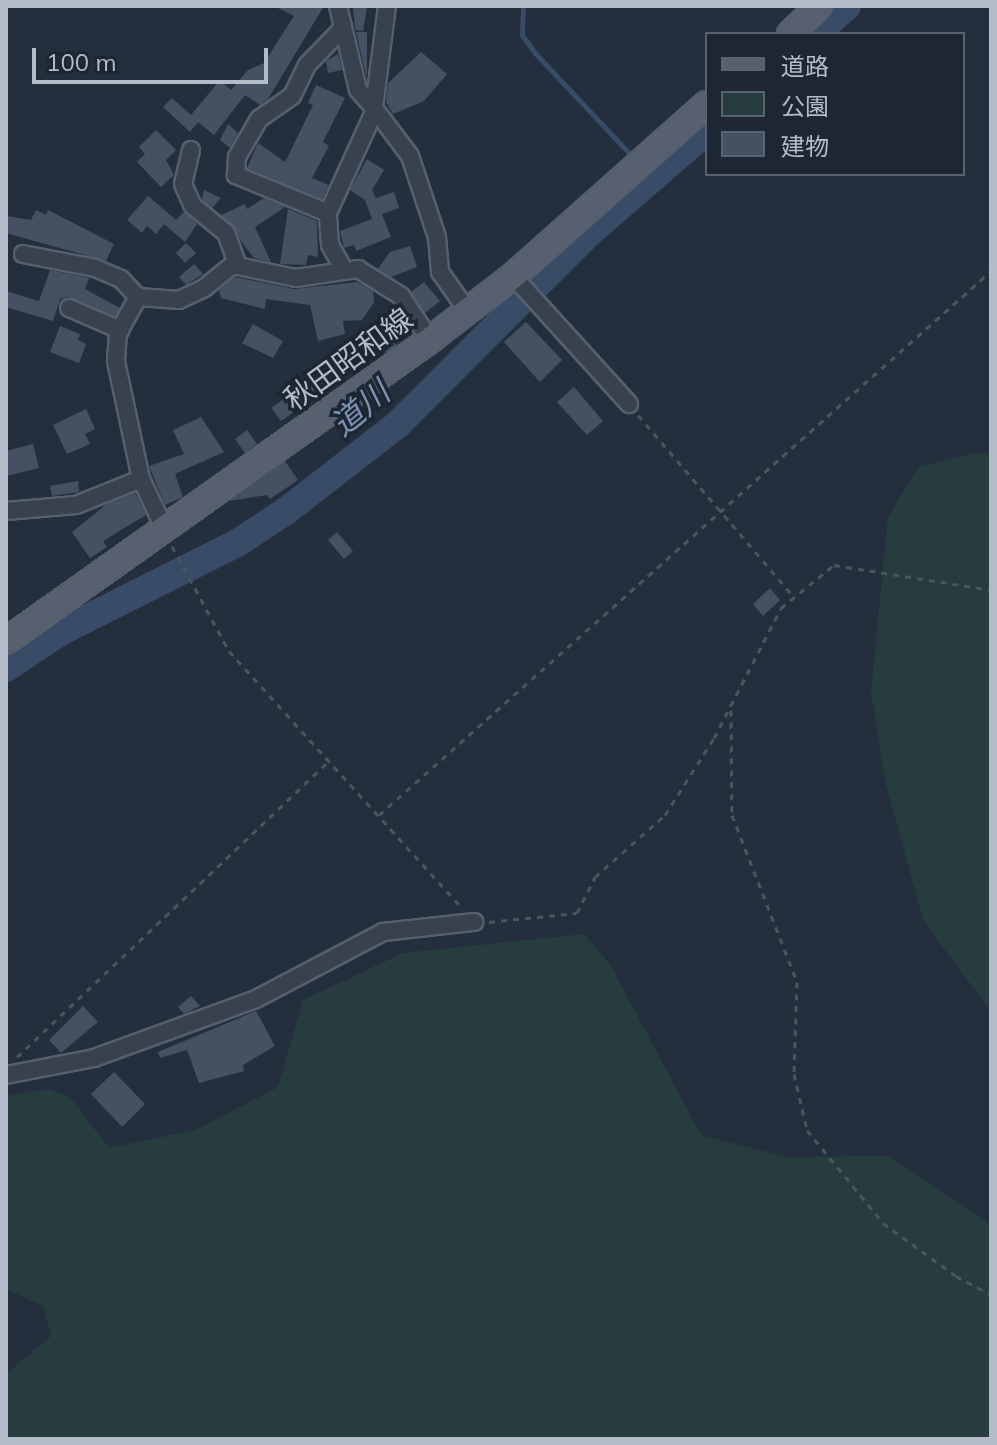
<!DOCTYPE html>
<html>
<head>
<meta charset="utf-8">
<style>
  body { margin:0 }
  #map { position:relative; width:997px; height:1445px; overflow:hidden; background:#242f3e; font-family:Mulish,"Noto Sans JP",sans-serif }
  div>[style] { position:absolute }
  .green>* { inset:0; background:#263c3f }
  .stream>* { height:5px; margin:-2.5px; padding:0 2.5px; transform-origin:2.5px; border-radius:2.5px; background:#394c67 }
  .river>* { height:28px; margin:-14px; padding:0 14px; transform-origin:14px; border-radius:14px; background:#394c67 }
  .building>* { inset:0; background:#455162 }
  .path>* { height:3px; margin-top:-1.5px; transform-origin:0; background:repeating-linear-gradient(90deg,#44595c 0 6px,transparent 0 12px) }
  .roads { filter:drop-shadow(2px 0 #565f6c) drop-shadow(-2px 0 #565f6c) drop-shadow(0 2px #565f6c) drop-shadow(0 -2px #565f6c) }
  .minor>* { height:16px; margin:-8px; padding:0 8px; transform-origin:8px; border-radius:8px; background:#38414e }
  .primary>* { height:24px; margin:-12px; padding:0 12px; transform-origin:12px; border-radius:12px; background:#56606e }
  span { translate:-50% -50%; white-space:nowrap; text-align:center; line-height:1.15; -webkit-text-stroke:7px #1d2633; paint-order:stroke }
  .street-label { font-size:30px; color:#b4bcc9 }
  .water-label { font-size:32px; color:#7c92b1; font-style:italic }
  .frame { position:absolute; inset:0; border:8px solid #b4bcc9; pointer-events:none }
  .legend { position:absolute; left:705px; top:32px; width:260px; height:144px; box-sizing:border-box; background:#1d2633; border:2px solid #59626f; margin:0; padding:10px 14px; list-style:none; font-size:24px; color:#b4bcc9 }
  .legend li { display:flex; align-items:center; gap:16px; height:40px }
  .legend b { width:40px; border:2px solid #59626f }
  .scale { position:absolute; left:32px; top:48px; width:236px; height:36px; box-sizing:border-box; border:4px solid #b4bcc9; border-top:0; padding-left:10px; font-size:24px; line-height:28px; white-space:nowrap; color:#b4bcc9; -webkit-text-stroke:6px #1d2633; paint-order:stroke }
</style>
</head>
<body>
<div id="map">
  <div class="green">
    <i style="clip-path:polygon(975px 453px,991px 453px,991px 1012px,923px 920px,885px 781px,871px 691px,888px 517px,919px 467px)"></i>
    <i style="clip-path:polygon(584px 934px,610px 964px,701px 1135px,787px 1157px,888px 1156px,991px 1225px,991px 1439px,6px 1439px,6px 1374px,51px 1336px,43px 1306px,6px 1289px,6px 1096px,49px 1089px,69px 1096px,109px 1148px,195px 1130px,278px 1087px,303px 1000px,403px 953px)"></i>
  </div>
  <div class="stream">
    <i style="left:523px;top:6px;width:29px;rotate:92deg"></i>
    <i style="left:522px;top:35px;width:22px;rotate:54deg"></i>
    <i style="left:535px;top:53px;width:136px;rotate:46.8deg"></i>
    <i style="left:645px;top:175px;width:8px;rotate:50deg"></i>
  </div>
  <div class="river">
    <i style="left:816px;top:34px;width:42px;rotate:-42.1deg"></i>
    <i style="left:6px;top:668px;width:65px;rotate:-33.7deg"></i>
    <i style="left:60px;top:632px;width:200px;rotate:-26.7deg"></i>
    <i style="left:239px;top:542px;width:56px;rotate:-33.4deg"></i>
    <i style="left:286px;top:511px;width:142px;rotate:-37.8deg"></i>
    <i style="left:398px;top:424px;width:269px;rotate:-45deg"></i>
    <i style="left:588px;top:234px;width:157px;rotate:-40.9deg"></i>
  </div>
  <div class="building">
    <i style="clip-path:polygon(274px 6px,324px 6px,268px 99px,260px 105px,245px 95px,214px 135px,198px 122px,190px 132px,163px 107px,172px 98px,191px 115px,220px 80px,231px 90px,248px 70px,264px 63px,294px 16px)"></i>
    <i style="clip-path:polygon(353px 6px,367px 8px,363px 31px,355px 30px)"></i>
    <i style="clip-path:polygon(356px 32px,367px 32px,367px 75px,366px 75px)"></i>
    <i style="clip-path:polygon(421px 52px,447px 74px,424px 101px,393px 114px,386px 102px,388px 83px)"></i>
    <i style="clip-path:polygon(338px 54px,342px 70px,328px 73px,326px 61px)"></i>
    <i style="clip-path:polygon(316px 85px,345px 98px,323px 142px,329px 146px,312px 178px,329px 185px,322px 199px,247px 168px,258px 143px,285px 162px,313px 105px,308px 103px)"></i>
    <i style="clip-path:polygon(228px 124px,238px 133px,230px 148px,220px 140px)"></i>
    <i style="clip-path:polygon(156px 130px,176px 150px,166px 160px,174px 175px,161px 187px,137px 162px,145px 154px,139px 147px)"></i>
    <i style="clip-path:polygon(367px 159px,384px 170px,372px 190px,376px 198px,394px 192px,399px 208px,382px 214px,391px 237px,356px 251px,354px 245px,344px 248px,340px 231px,372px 219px,365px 200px,350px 190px)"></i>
    <i style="clip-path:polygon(204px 190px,221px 198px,212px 208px,202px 199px)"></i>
    <i style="clip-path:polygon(148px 196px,176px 220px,184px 212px,197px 224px,185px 242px,164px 224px,156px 234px,147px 226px,142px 233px,127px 220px)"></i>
    <i style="clip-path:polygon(264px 198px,285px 207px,255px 227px,271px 262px,254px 258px,221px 215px,245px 204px,247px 209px)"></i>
    <i style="clip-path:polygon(288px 209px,317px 221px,318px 257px,308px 255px,306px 265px,280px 264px)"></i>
    <i style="clip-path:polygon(36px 210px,46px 215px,48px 210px,114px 244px,106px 261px,6px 233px,6px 216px,31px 220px)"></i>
    <i style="clip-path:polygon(186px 243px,196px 253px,185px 263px,176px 253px)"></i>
    <i style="clip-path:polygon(410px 246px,417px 267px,391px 277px,378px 269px,390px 252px)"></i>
    <i style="clip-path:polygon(194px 264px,203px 274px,186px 285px,179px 277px)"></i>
    <i style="clip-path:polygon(50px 270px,89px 278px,85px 289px,120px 308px,115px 316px,68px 297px,60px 299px,53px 321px,6px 307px,6px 291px,39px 301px)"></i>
    <i style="clip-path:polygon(235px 277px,294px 289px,357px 282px,373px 291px,374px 302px,362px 320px,343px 321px,345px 334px,318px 341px,310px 305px,266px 299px,265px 309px,221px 298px,219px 290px)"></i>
    <i style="clip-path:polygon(424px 282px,440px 301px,425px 313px,411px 292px)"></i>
    <i style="clip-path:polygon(526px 322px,562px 360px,540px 382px,504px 342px)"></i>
    <i style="clip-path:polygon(253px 324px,283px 341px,273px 358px,242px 343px)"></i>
    <i style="clip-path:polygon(60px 326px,80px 334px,78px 340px,86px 344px,79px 363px,50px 352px)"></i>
    <i style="clip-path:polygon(391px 330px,401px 342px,386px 353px,377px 342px)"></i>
    <i style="clip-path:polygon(317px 375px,327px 388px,281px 421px,271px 408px)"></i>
    <i style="clip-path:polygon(574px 387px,603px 421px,587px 435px,557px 402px)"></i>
    <i style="clip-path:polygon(86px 409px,95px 429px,85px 434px,90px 444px,67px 454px,53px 425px)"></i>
    <i style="clip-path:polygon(201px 417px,224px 452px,175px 474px,183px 497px,165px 505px,149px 466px,184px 454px,173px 430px)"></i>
    <i style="clip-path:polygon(247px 430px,257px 444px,245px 453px,235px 439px)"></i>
    <i style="clip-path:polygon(33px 444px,39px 468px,6px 476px,6px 451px)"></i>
    <i style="clip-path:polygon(285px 461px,298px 480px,270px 499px,267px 495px,229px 501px)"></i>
    <i style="clip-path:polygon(78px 481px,79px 492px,52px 496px,50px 486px)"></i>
    <i style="clip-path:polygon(135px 493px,146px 515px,103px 541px,107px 547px,90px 558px,72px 532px,107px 504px)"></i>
    <i style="clip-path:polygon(337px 532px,353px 551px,344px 559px,328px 540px)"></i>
    <i style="clip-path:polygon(770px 588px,780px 600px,763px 616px,753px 604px)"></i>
    <i style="clip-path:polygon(191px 996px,200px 1006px,184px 1014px,178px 1007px)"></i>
    <i style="clip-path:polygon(83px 1006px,98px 1022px,61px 1053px,49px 1040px)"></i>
    <i style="clip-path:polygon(256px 1011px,275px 1046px,243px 1065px,244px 1071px,199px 1083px,187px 1050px,160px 1058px,158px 1052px)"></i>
    <i style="clip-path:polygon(114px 1072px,145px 1104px,122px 1127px,91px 1094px)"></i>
  </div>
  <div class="path">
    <i style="left:638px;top:415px;width:240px;rotate:49.4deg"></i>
    <i style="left:172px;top:546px;width:119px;rotate:61.5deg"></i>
    <i style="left:229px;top:651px;width:344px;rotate:47.8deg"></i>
    <i style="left:731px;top:710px;width:105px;rotate:89.5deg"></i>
    <i style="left:732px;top:815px;width:179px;rotate:68.7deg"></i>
    <i style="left:797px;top:982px;width:92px;rotate:91.9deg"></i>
    <i style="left:794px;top:1074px;width:57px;rotate:76.9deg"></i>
    <i style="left:807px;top:1130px;width:120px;rotate:50.7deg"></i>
    <i style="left:883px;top:1223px;width:90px;rotate:36deg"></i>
    <i style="left:956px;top:1276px;width:40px;rotate:28deg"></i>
    <i style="left:379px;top:815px;width:819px;rotate:-41.63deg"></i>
    <i style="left:489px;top:922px;width:88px;rotate:-5.8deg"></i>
    <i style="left:577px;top:913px;width:40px;rotate:-63.4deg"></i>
    <i style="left:595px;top:877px;width:94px;rotate:-41.5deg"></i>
    <i style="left:665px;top:815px;width:91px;rotate:-57.5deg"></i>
    <i style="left:714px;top:738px;width:146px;rotate:-62.7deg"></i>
    <i style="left:781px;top:608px;width:68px;rotate:-39.1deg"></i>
    <i style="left:834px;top:565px;width:159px;rotate:9deg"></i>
    <i style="left:17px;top:1057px;width:429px;rotate:-43.5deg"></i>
  </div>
  <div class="roads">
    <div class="minor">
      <i style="left:338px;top:6px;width:86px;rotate:76.6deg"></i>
      <i style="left:358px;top:90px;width:24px;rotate:48deg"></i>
      <i style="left:387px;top:6px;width:103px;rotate:97.3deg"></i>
      <i style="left:374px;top:108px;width:60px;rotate:53.1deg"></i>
      <i style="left:410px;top:156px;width:85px;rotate:71.6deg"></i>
      <i style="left:437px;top:237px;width:35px;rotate:85deg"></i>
      <i style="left:440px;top:272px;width:47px;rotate:54.6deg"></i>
      <i style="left:191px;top:150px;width:35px;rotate:103deg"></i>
      <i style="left:183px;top:184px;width:24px;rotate:66deg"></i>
      <i style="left:193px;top:206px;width:43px;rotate:39.3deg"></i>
      <i style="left:226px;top:233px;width:35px;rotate:70deg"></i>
      <i style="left:328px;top:213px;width:100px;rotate:-157.6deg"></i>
      <i style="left:236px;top:175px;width:18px;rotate:-87deg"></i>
      <i style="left:237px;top:157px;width:44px;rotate:-59.9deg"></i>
      <i style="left:259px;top:119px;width:40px;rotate:-34.9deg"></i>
      <i style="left:292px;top:96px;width:34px;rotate:-64deg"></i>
      <i style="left:307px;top:65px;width:52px;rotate:-45.8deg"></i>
      <i style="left:23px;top:254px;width:73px;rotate:11deg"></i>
      <i style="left:95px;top:268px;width:28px;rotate:23deg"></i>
      <i style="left:121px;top:279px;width:25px;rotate:47deg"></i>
      <i style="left:344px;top:270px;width:29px;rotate:-119deg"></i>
      <i style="left:330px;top:245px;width:32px;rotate:-94deg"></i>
      <i style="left:328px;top:213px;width:113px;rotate:-65.5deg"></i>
      <i style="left:513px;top:276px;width:173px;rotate:47.8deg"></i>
      <i style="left:69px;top:308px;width:56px;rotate:23.3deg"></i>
      <i style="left:6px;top:511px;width:70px;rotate:-4.9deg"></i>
      <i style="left:76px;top:505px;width:70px;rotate:-21.8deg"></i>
      <i style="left:164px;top:528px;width:54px;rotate:-115.1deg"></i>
      <i style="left:141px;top:479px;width:121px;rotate:-102deg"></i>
      <i style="left:116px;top:361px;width:28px;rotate:-86deg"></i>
      <i style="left:118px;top:333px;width:41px;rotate:-60.9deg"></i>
      <i style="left:138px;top:297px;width:41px;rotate:4.2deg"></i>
      <i style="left:179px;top:300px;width:26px;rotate:-25deg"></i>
      <i style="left:203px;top:289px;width:38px;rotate:-39deg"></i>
      <i style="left:233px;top:265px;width:64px;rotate:11.7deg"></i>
      <i style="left:296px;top:278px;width:63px;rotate:-8.3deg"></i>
      <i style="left:358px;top:269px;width:51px;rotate:32.1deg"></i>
      <i style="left:401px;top:296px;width:53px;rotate:56.6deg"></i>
      <i style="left:6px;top:1075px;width:90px;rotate:-10.9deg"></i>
      <i style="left:94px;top:1058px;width:172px;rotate:-20deg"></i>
      <i style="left:256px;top:999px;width:144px;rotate:-27.8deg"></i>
      <i style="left:383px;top:932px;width:92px;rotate:-6.3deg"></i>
    </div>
    <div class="primary">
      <i style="left:790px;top:34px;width:40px;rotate:-44deg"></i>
      <i style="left:6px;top:641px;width:520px;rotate:-35.37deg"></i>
      <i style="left:430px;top:340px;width:105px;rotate:-37.6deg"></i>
      <i style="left:513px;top:276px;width:259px;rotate:-41.6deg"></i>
    </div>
  </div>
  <div class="street-label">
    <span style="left:348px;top:359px;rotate:-36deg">秋田昭和線</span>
  </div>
  <div class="water-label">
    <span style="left:360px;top:408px;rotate:-40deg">道川</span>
  </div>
  <div class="frame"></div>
  <ul class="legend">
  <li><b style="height:10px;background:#56606e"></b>道路</li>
  <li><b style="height:22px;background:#263c3f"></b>公園</li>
  <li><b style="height:22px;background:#455162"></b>建物</li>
  </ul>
  <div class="scale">100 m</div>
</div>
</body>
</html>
